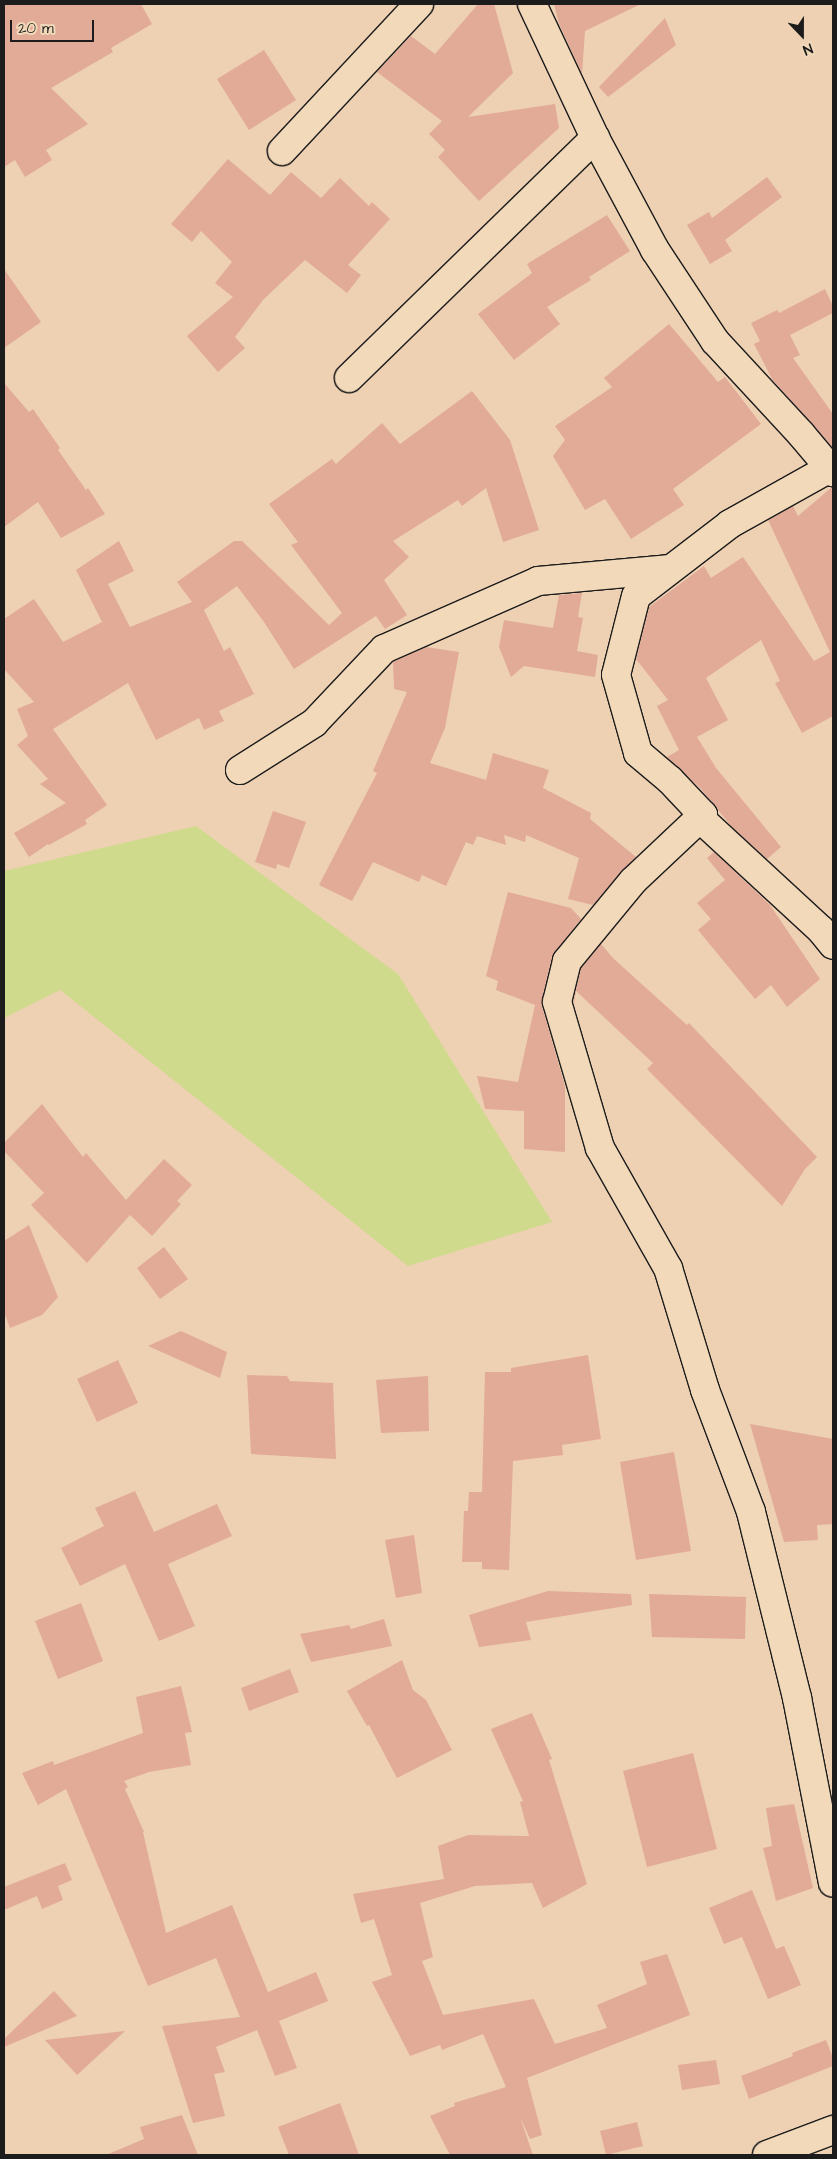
<!DOCTYPE html>
<html>
<head>
<meta charset="utf-8">
<style>
  body { margin:0 }
  #map { position:relative; width:837px; height:2159px; overflow:hidden; background:#eed0b2; font-family:"Architects Daughter",sans-serif }
  div>[style] { position:absolute }
  .green>* { inset:0; background:#cfda8d }
  .building>* { inset:0; background:#e2ab98 }
  .roads { filter:drop-shadow(1px 0 #1c1c1c) drop-shadow(-1px 0 #1c1c1c) drop-shadow(0 1px #1c1c1c) drop-shadow(0 -1px #1c1c1c) }
  .minor>* { height:28px; margin:-14px; padding:0 14px; transform-origin:14px; border-radius:14px; background:#f1d9b9 }
  span { translate:-50% -50%; white-space:nowrap; text-align:center; line-height:1.15; -webkit-text-stroke:4.5px #f1d9b9; paint-order:stroke }
  .frame { position:absolute; inset:0; border:5px solid #1c1c1c; pointer-events:none }
  .north { position:absolute; left:777px; top:10px; width:50px; height:50px; -webkit-text-stroke:4px #f1d9b9; paint-order:stroke; rotate:158deg; font-size:14px; font-weight:700; line-height:20px; text-align:center; color:#1c1c1c }
  .north::after { content:''; display:block; margin:auto; width:18px; height:22px; background:#1c1c1c; clip-path:polygon(50% 0,100% 100%,50% 72%,0 100%) }
  .scale { position:absolute; left:10px; top:20px; width:84px; height:22px; box-sizing:border-box; border:2px solid #1c1c1c; border-top:0; padding-left:6px; font-size:15px; line-height:18px; white-space:nowrap; color:#1c1c1c; -webkit-text-stroke:4px #f1d9b9; paint-order:stroke }
</style>
</head>
<body>
<div id="map">
  <div class="green">
    <i style="clip-path:polygon(196px 826px,398px 974px,552px 1222px,408px 1266px,60px 990px,4px 1018px,4px 871px)"></i>
  </div>
  <div class="building">
    <i style="clip-path:polygon(4px 4px,141px 4px,152px 24px,111px 48px,113px 52px,51px 88px,88px 124px,46px 150px,52px 160px,25px 177px,15px 160px,4px 167px)"></i>
    <i style="clip-path:polygon(478px 4px,494px 4px,513px 73px,468px 117px,555px 104px,559px 128px,479px 201px,438px 157px,445px 150px,429px 134px,442px 121px,377px 72px,411px 36px,435px 54px)"></i>
    <i style="clip-path:polygon(554px 4px,641px 4px,585px 31px,582px 74px,559px 24px)"></i>
    <i style="clip-path:polygon(665px 18px,676px 45px,608px 97px,599px 87px)"></i>
    <i style="clip-path:polygon(264px 50px,296px 100px,249px 130px,217px 79px)"></i>
    <i style="clip-path:polygon(228px 159px,270px 195px,291px 172px,321px 198px,340px 178px,369px 206px,372px 202px,390px 219px,348px 265px,361px 275px,347px 293px,305px 260px,263px 300px,235px 337px,245px 348px,218px 372px,187px 336px,233px 297px,215px 283px,232px 262px,201px 231px,192px 242px,171px 224px)"></i>
    <i style="clip-path:polygon(767px 177px,782px 197px,725px 240px,732px 251px,710px 264px,687px 225px,709px 212px,712px 218px)"></i>
    <i style="clip-path:polygon(607px 215px,630px 251px,589px 277px,591px 280px,547px 307px,560px 324px,514px 360px,478px 314px,532px 273px,527px 264px)"></i>
    <i style="clip-path:polygon(4px 269px,41px 322px,4px 348px)"></i>
    <i style="clip-path:polygon(825px 289px,833px 306px,833px 313px,790px 335px,800px 355px,793px 358px,833px 414px,833px 448px,772px 379px,754px 344px,760px 341px,751px 323px,777px 310px,779px 313px)"></i>
    <i style="clip-path:polygon(669px 324px,718px 382px,725px 377px,761px 424px,673px 489px,684px 505px,631px 539px,605px 499px,585px 510px,553px 456px,565px 440px,555px 426px,612px 387px,604px 378px)"></i>
    <i style="clip-path:polygon(4px 383px,29px 412px,33px 409px,60px 448px,58px 450px,86px 490px,88px 488px,105px 514px,61px 538px,38px 502px,4px 527px)"></i>
    <i style="clip-path:polygon(472px 391px,510px 440px,539px 530px,503px 542px,486px 488px,462px 506px,458px 500px,393px 541px,409px 557px,384px 580px,407px 615px,385px 629px,376px 616px,294px 669px,264px 622px,237px 586px,204px 610px,224px 651px,230px 647px,254px 694px,219px 711px,224px 721px,204px 730px,199px 718px,156px 740px,128px 683px,53px 729px,107px 805px,85px 820px,87px 824px,49px 845px,48px 844px,29px 857px,14px 833px,66px 803px,40px 784px,48px 779px,17px 745px,28px 736px,17px 709px,34px 702px,4px 669px,4px 619px,34px 599px,63px 642px,102px 622px,76px 570px,119px 541px,134px 571px,108px 584px,130px 627px,192px 602px,177px 582px,234px 541px,242px 541px,329px 625px,342px 613px,291px 545px,298px 542px,269px 504px,332px 459px,336px 464px,382px 423px,400px 444px)"></i>
    <i style="clip-path:polygon(832px 487px,833px 716px,802px 733px,775px 683px,780px 681px,761px 640px,706px 678px,728px 720px,697px 737px,716px 768px,781px 847px,767px 859px,732px 827px,701px 789px,667px 757px,679px 750px,657px 706px,668px 700px,636px 659px,649px 607px,704px 566px,711px 578px,743px 557px,814px 661px,830px 652px,768px 520px,793px 506px,798px 516px)"></i>
    <i style="clip-path:polygon(582px 593px,578px 617px,583px 618px,577px 651px,598px 655px,595px 677px,524px 666px,511px 677px,499px 647px,504px 620px,553px 628px,559px 595px)"></i>
    <i style="clip-path:polygon(426px 647px,459px 652px,445px 728px,430px 763px,486px 780px,493px 753px,549px 770px,543px 788px,591px 813px,590px 819px,636px 857px,593px 905px,568px 899px,579px 858px,526px 835px,525px 842px,504px 835px,506px 845px,477px 836px,473px 845px,466px 842px,446px 886px,422px 875px,419px 882px,373px 862px,352px 901px,319px 885px,377px 773px,373px 771px,407px 692px,394px 689px,393px 662px)"></i>
    <i style="clip-path:polygon(273px 811px,306px 822px,289px 868px,277px 864px,276px 869px,255px 862px)"></i>
    <i style="clip-path:polygon(714px 852px,770px 905px,820px 979px,787px 1007px,771px 985px,755px 999px,698px 930px,711px 919px,697px 903px,725px 880px,707px 858px)"></i>
    <i style="clip-path:polygon(508px 892px,571px 908px,581px 919px,552px 957px,542px 999px,542px 1006px,565px 1086px,565px 1152px,524px 1149px,524px 1111px,485px 1109px,477px 1076px,518px 1082px,535px 1005px,496px 990px,498px 981px,486px 976px)"></i>
    <i style="clip-path:polygon(601px 944px,614px 959px,687px 1025px,689px 1023px,817px 1157px,805px 1169px,782px 1206px,647px 1069px,653px 1063px,576px 991px,574px 1004px,573px 1002px,581px 968px)"></i>
    <i style="clip-path:polygon(42px 1104px,83px 1157px,86px 1153px,126px 1200px,164px 1159px,192px 1185px,177px 1201px,181px 1204px,152px 1236px,130px 1215px,87px 1263px,31px 1205px,44px 1193px,4px 1151px,4px 1143px)"></i>
    <i style="clip-path:polygon(29px 1225px,58px 1297px,42px 1315px,10px 1328px,4px 1312px,4px 1241px)"></i>
    <i style="clip-path:polygon(164px 1247px,188px 1279px,160px 1299px,137px 1268px)"></i>
    <i style="clip-path:polygon(181px 1331px,227px 1352px,220px 1378px,148px 1346px)"></i>
    <i style="clip-path:polygon(588px 1355px,601px 1439px,562px 1445px,563px 1455px,513px 1461px,509px 1570px,482px 1569px,482px 1562px,462px 1562px,464px 1511px,468px 1511px,469px 1492px,482px 1492px,485px 1372px,511px 1372px,511px 1368px)"></i>
    <i style="clip-path:polygon(118px 1360px,138px 1403px,97px 1422px,77px 1379px)"></i>
    <i style="clip-path:polygon(247px 1375px,287px 1376px,290px 1381px,333px 1383px,336px 1459px,251px 1454px)"></i>
    <i style="clip-path:polygon(428px 1376px,429px 1431px,381px 1433px,376px 1380px)"></i>
    <i style="clip-path:polygon(750px 1424px,833px 1439px,833px 1524px,817px 1525px,818px 1540px,784px 1542px)"></i>
    <i style="clip-path:polygon(674px 1452px,691px 1551px,636px 1560px,620px 1462px)"></i>
    <i style="clip-path:polygon(135px 1491px,154px 1532px,217px 1504px,232px 1536px,168px 1564px,195px 1626px,159px 1641px,125px 1564px,80px 1586px,61px 1548px,104px 1526px,95px 1508px)"></i>
    <i style="clip-path:polygon(414px 1535px,422px 1593px,396px 1598px,385px 1540px)"></i>
    <i style="clip-path:polygon(548px 1591px,631px 1594px,632px 1605px,526px 1622px,531px 1640px,479px 1647px,469px 1615px)"></i>
    <i style="clip-path:polygon(649px 1594px,746px 1597px,745px 1639px,652px 1637px)"></i>
    <i style="clip-path:polygon(81px 1603px,103px 1661px,58px 1679px,35px 1621px)"></i>
    <i style="clip-path:polygon(384px 1619px,392px 1646px,311px 1662px,300px 1634px,349px 1625px,351px 1629px)"></i>
    <i style="clip-path:polygon(402px 1660px,413px 1690px,426px 1700px,452px 1750px,397px 1778px,369px 1725px,367px 1726px,347px 1691px)"></i>
    <i style="clip-path:polygon(290px 1669px,299px 1692px,249px 1711px,241px 1688px)"></i>
    <i style="clip-path:polygon(181px 1686px,192px 1732px,185px 1733px,191px 1765px,149px 1772px,124px 1781px,128px 1787px,125px 1789px,144px 1832px,143px 1832px,166px 1933px,232px 1905px,268px 1992px,316px 1972px,328px 2001px,279px 2021px,297px 2068px,275px 2076px,257px 2030px,216px 2047px,225px 2072px,214px 2074px,225px 2116px,193px 2123px,162px 2026px,240px 2017px,216px 1958px,148px 1986px,66px 1789px,38px 1805px,22px 1773px,53px 1761px,54px 1765px,143px 1733px,136px 1697px)"></i>
    <i style="clip-path:polygon(532px 1713px,552px 1759px,549px 1760px,587px 1884px,543px 1908px,532px 1883px,475px 1886px,420px 1903px,433px 1957px,422px 1961px,443px 2015px,534px 1999px,555px 2044px,607px 2028px,597px 2005px,647px 1984px,640px 1962px,667px 1954px,690px 2015px,527px 2078px,542px 2135px,530px 2139px,520px 2117px,533px 2155px,450px 2155px,430px 2116px,455px 2106px,454px 2103px,506px 2087px,483px 2034px,442px 2050px,440px 2045px,410px 2056px,372px 1982px,392px 1975px,374px 1919px,361px 1923px,353px 1894px,444px 1879px,438px 1846px,468px 1835px,529px 1836px,520px 1802px,523px 1801px,491px 1729px)"></i>
    <i style="clip-path:polygon(693px 1753px,717px 1849px,647px 1867px,623px 1771px)"></i>
    <i style="clip-path:polygon(794px 1804px,813px 1888px,776px 1901px,763px 1848px,772px 1846px,766px 1808px)"></i>
    <i style="clip-path:polygon(65px 1863px,72px 1880px,58px 1886px,63px 1900px,42px 1909px,37px 1896px,4px 1910px,4px 1887px)"></i>
    <i style="clip-path:polygon(752px 1890px,776px 1949px,784px 1946px,801px 1985px,768px 1999px,742px 1937px,724px 1944px,709px 1908px)"></i>
    <i style="clip-path:polygon(54px 1991px,77px 2016px,4px 2047px,4px 2039px)"></i>
    <i style="clip-path:polygon(125px 2031px,77px 2075px,45px 2040px)"></i>
    <i style="clip-path:polygon(826px 2040px,833px 2058px,833px 2066px,749px 2099px,741px 2076px,793px 2056px,792px 2053px)"></i>
    <i style="clip-path:polygon(716px 2060px,720px 2084px,682px 2090px,678px 2065px)"></i>
    <i style="clip-path:polygon(340px 2103px,359px 2155px,289px 2155px,278px 2127px)"></i>
    <i style="clip-path:polygon(182px 2115px,198px 2155px,106px 2155px,144px 2139px,140px 2127px)"></i>
    <i style="clip-path:polygon(637px 2122px,643px 2146px,606px 2155px,600px 2131px)"></i>
  </div>
  <div class="roads">
    <div class="minor">
      <i style="left:532px;top:4px;width:148px;rotate:64.8deg"></i>
      <i style="left:595px;top:138px;width:127px;rotate:61.8deg"></i>
      <i style="left:655px;top:250px;width:109px;rotate:56.6deg"></i>
      <i style="left:715px;top:341px;width:127px;rotate:47.2deg"></i>
      <i style="left:801px;top:434px;width:50px;rotate:49.9deg"></i>
      <i style="left:282px;top:151px;width:201px;rotate:-47deg"></i>
      <i style="left:349px;top:378px;width:344px;rotate:-44.3deg"></i>
      <i style="left:830px;top:468px;width:115px;rotate:150.8deg"></i>
      <i style="left:730px;top:524px;width:118px;rotate:142.5deg"></i>
      <i style="left:636px;top:596px;width:81px;rotate:104.2deg"></i>
      <i style="left:616px;top:675px;width:81px;rotate:74.2deg"></i>
      <i style="left:638px;top:753px;width:42px;rotate:40.2deg"></i>
      <i style="left:670px;top:780px;width:48px;rotate:46.7deg"></i>
      <i style="left:703px;top:815px;width:6px;rotate:90deg"></i>
      <i style="left:703px;top:821px;width:161px;rotate:42.7deg"></i>
      <i style="left:821px;top:930px;width:19px;rotate:51deg"></i>
      <i style="left:240px;top:770px;width:88px;rotate:-32.4deg"></i>
      <i style="left:314px;top:723px;width:102px;rotate:-46.6deg"></i>
      <i style="left:384px;top:649px;width:168px;rotate:-23.8deg"></i>
      <i style="left:538px;top:581px;width:133px;rotate:-5.2deg"></i>
      <i style="left:703px;top:815px;width:96px;rotate:136.7deg"></i>
      <i style="left:633px;top:881px;width:104px;rotate:129.5deg"></i>
      <i style="left:567px;top:961px;width:42px;rotate:103.7deg"></i>
      <i style="left:557px;top:1002px;width:152px;rotate:73.6deg"></i>
      <i style="left:600px;top:1148px;width:138px;rotate:60.5deg"></i>
      <i style="left:668px;top:1268px;width:127px;rotate:73.1deg"></i>
      <i style="left:705px;top:1390px;width:130px;rotate:69.3deg"></i>
      <i style="left:751px;top:1512px;width:192px;rotate:76.1deg"></i>
      <i style="left:797px;top:1698px;width:188px;rotate:79deg"></i>
      <i style="left:767px;top:2155px;width:71px;rotate:-20.7deg"></i>
    </div>
  </div>
  <div class="frame"></div>
  <div class="north">N</div>
  <div class="scale">20 m</div>
</div>
</body>
</html>
